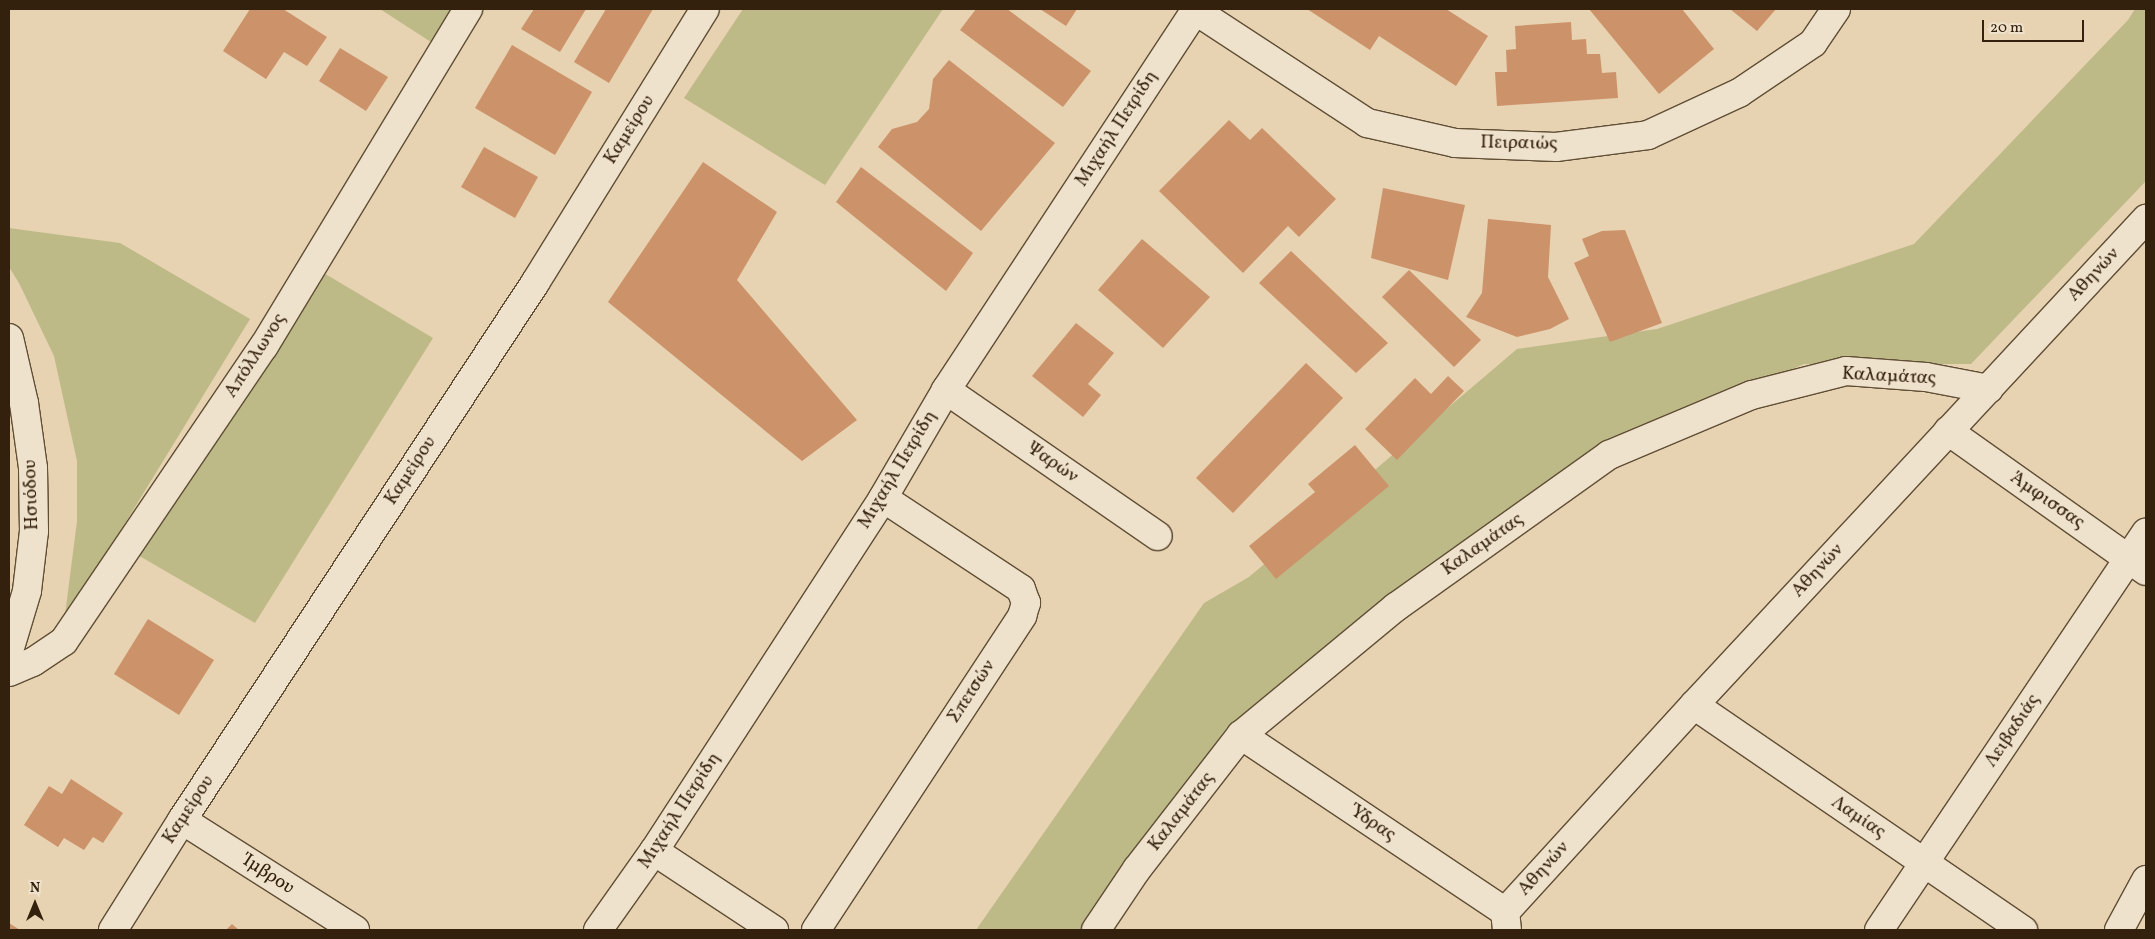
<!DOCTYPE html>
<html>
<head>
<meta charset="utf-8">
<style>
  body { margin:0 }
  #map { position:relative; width:2155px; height:939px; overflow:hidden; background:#e7d3b1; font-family:Vollkorn,serif }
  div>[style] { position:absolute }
  .green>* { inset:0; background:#bdba87 }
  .building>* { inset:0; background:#cc926a }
  .roads { filter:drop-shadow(1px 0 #604e36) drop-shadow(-1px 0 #604e36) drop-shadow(0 1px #604e36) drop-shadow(0 -1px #604e36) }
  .street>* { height:28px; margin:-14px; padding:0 14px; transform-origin:14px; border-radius:14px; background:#efe2cc }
  .secondary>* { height:28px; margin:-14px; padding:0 14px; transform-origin:14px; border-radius:14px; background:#efe2cc }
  span { translate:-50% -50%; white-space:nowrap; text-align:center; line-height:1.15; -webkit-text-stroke:4px #efe2cc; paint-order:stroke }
  .street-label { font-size:19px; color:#33210d }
  .frame { position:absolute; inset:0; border:10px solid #33210d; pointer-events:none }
  .north { position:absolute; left:10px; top:879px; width:50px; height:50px; -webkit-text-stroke:4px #efe2cc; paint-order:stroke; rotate:0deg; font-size:14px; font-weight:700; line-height:20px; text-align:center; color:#33210d }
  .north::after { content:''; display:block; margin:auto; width:18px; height:22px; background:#33210d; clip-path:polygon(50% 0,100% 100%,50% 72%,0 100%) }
  .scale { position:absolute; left:1982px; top:20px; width:102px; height:22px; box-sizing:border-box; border:2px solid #33210d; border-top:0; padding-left:6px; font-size:15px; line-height:18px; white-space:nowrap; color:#33210d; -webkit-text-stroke:4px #efe2cc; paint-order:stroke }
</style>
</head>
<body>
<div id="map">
  <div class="green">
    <i style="clip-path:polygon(380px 9px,452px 9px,434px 44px)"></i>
    <i style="clip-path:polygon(743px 9px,943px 9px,825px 185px,684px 98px)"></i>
    <i style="clip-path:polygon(2135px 9px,2146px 9px,2146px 181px,1971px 364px,1804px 364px,1572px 465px,1228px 726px,1083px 930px,976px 930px,1204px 603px,1249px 577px,1517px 349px,1657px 329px,1914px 244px,2128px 20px)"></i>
    <i style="clip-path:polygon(9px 228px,120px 243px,250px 319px,64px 623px,77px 521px,77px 461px,54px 356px,19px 283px,9px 267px)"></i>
    <i style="clip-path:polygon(317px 269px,433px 338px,255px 623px,136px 554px)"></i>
  </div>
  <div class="building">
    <i style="clip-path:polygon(250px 9px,283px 9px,327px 37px,307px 66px,284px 52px,266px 79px,223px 51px)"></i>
    <i style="clip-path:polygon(534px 9px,586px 9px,560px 52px,521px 29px)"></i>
    <i style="clip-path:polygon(606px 9px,653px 9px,609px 83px,574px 62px)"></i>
    <i style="clip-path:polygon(976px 9px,1007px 9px,1091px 71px,1063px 107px,960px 30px)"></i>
    <i style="clip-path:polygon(1040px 9px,1077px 9px,1066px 26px)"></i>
    <i style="clip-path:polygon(1307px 9px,1446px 9px,1488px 36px,1456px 86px,1379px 36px,1370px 50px)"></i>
    <i style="clip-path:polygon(1589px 9px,1682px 9px,1714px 49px,1659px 94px)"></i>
    <i style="clip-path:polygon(1730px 9px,1776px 9px,1757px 31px)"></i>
    <i style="clip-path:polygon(1571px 22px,1572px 40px,1586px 39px,1587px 54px,1600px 54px,1602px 73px,1616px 72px,1618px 98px,1497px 106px,1495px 72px,1507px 72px,1506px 50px,1516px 49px,1515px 26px)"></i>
    <i style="clip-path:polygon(512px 45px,592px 92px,555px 155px,475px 108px)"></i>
    <i style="clip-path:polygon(340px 48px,388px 77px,366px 111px,319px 81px)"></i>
    <i style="clip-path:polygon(949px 60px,1055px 143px,981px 231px,878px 147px,892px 129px,917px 122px,929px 109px,933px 79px)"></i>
    <i style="clip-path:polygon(1229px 120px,1250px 140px,1262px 128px,1336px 199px,1299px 237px,1288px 226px,1243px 273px,1159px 191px)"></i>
    <i style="clip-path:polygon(484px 147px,538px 177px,515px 218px,461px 187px)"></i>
    <i style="clip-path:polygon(703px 162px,777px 212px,737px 280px,857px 420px,802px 461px,608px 302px)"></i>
    <i style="clip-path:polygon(861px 167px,973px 253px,946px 291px,836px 202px)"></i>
    <i style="clip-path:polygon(1383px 188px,1465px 205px,1448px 280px,1371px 258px)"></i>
    <i style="clip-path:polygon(1488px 219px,1551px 225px,1548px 277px,1569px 319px,1550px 329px,1517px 337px,1466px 317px,1482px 293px)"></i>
    <i style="clip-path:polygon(1625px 230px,1662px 323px,1610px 342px,1574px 263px,1589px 256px,1582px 239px,1602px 231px)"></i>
    <i style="clip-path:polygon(1142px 239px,1210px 297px,1163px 348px,1098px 290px)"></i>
    <i style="clip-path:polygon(1291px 251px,1388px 343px,1356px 373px,1259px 283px)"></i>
    <i style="clip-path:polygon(1409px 270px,1481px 340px,1454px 367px,1382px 297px)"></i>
    <i style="clip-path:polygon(1076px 323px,1114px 353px,1088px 384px,1101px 395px,1083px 417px,1032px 376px)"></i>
    <i style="clip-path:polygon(1306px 363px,1343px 398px,1233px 513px,1196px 478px)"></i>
    <i style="clip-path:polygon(1448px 376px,1464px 391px,1397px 460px,1365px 429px,1415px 378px,1431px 394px)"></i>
    <i style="clip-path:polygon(1355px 445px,1389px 486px,1276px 579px,1249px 546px,1315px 492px,1308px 484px)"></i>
    <i style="clip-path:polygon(148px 619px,214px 660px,179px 715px,114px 674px)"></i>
    <i style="clip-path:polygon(71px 779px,123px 813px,103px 843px,93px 837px,84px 850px,64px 838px,58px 847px,24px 825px,49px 786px,62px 794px)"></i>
    <i style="clip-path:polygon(9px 923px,20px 930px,9px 930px)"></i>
    <i style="clip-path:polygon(232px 924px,239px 930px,226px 930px)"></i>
  </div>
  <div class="roads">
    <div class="street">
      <i style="left:1193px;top:9px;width:208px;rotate:33.2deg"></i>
      <i style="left:1367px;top:123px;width:90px;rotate:12.8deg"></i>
      <i style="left:1455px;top:143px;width:101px;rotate:2.3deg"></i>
      <i style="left:1556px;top:147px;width:93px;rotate:-7.4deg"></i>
      <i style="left:1648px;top:135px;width:100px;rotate:-24.8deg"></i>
      <i style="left:1739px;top:93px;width:89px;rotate:-34deg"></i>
      <i style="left:1813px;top:43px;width:41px;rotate:-55.9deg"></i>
      <i style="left:946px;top:390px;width:257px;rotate:34.6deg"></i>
      <i style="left:1948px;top:431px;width:242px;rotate:35.3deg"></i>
      <i style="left:9px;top:672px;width:26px;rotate:-23deg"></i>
      <i style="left:33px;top:662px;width:37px;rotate:-34deg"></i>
      <i style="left:64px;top:641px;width:356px;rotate:-55.9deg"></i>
      <i style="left:264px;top:346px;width:394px;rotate:-58.8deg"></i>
      <i style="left:1694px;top:705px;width:399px;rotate:34.4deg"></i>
      <i style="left:1241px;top:735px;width:318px;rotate:33.8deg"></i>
      <i style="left:182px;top:820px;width:205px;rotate:32.4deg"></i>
      <i style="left:654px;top:851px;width:144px;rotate:33.4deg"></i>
      <i style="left:113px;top:930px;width:130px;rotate:-57.9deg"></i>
      <i style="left:182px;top:820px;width:643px;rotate:-56.68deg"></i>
      <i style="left:535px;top:283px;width:322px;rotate:-58.2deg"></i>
      <i style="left:816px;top:930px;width:376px;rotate:-56.7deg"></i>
      <i style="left:1022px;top:616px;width:14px;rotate:-73deg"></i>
      <i style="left:1026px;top:603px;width:15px;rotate:-110deg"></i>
      <i style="left:1021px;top:589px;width:165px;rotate:-146.6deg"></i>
      <i style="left:1096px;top:930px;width:73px;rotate:-56.1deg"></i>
      <i style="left:1137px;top:869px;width:170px;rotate:-52.2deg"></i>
      <i style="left:1241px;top:735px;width:201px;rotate:-39.6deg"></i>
      <i style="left:1396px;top:607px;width:262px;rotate:-35.5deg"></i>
      <i style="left:1609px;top:455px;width:155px;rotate:-22.8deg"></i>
      <i style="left:1752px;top:395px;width:97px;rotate:-14.3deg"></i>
      <i style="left:1846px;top:371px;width:80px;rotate:4.3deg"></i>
      <i style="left:1926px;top:377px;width:64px;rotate:10.8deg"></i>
      <i style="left:1507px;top:930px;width:18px;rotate:-96deg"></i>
      <i style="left:1505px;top:912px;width:280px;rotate:-47.6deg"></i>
      <i style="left:1694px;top:705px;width:664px;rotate:-47.08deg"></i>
      <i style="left:1879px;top:930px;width:479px;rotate:-56.1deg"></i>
      <i style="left:2119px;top:930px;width:57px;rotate:-61.6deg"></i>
    </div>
    <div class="secondary">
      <i style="left:9px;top:338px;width:67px;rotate:77deg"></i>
      <i style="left:24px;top:403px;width:66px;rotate:82.1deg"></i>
      <i style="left:33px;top:468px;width:63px;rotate:89.1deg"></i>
      <i style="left:34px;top:531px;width:60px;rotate:96.7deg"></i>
      <i style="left:27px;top:591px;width:63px;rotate:106.7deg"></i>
      <i style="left:598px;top:930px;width:97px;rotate:-54.7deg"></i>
      <i style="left:654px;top:851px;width:421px;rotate:-57deg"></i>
      <i style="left:883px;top:498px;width:125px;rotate:-59.7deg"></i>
      <i style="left:946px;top:390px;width:456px;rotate:-56.7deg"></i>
    </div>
  </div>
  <div class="street-label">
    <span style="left:1117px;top:129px;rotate:-57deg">Μιχαήλ Πετρίδη</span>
    <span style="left:630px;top:130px;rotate:-58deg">Καμείρου</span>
    <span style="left:1519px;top:144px;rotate:1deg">Πειραιώς</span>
    <span style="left:2094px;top:275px;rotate:-47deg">Αθηνών</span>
    <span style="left:256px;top:356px;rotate:-57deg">Απόλλωνος</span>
    <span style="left:1889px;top:377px;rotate:3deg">Καλαμάτας</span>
    <span style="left:1052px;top:463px;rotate:34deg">Ψαρών</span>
    <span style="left:898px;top:470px;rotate:-59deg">Μιχαήλ Πετρίδη</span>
    <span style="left:411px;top:471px;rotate:-57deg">Καμείρου</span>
    <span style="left:32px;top:495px;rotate:-92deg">Ησιόδου</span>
    <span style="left:2047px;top:501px;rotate:35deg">Άμφισσας</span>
    <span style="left:1483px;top:545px;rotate:-35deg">Καλαμάτας</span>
    <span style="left:1818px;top:571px;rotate:-47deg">Αθηνών</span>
    <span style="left:972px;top:692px;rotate:-57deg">Σπετσών</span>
    <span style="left:2013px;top:731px;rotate:-56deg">Λειβαδιάς</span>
    <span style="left:189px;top:810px;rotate:-57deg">Καμείρου</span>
    <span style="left:680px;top:811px;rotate:-57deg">Μιχαήλ Πετρίδη</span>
    <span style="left:1182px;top:812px;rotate:-52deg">Καλαμάτας</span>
    <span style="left:1858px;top:818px;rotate:34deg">Λαμίας</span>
    <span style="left:1373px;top:824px;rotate:34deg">Ύδρας</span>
    <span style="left:1544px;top:869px;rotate:-48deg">Αθηνών</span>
    <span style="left:268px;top:875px;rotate:33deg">Ίμβρου</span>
  </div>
  <div class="frame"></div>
  <div class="north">N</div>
  <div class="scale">20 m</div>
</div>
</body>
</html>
